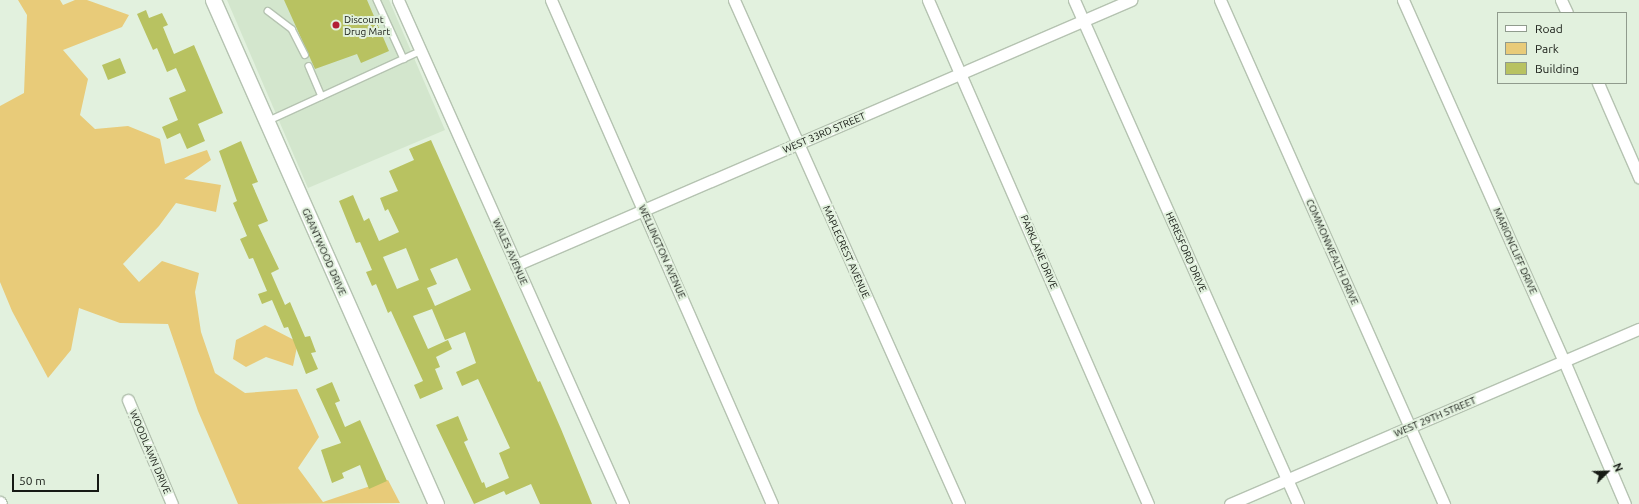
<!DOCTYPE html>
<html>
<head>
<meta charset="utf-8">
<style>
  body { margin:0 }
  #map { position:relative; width:1639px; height:504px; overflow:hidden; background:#e2f1de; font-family:Ubuntu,sans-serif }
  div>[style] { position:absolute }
  .built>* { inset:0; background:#d3e6cd }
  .green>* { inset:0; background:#e8cb79 }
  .building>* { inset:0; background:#b8c261 }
  .roads { filter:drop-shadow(1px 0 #b5c3b1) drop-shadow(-1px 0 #b5c3b1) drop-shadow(0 1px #b5c3b1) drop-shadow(0 -1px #b5c3b1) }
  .lane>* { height:5.5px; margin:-2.75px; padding:0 2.75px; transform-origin:2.75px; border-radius:2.75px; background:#fff }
  .street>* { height:11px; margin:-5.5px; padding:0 5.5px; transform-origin:5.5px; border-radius:5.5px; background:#fff }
  .secondary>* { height:15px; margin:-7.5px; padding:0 7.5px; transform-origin:7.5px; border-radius:7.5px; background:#fff }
  .dots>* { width:11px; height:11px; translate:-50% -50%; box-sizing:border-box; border:2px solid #e2f1de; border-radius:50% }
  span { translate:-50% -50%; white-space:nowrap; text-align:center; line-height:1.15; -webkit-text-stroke:4px #e2f1de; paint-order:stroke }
  .poi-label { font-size:10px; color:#161a14 }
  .left { translate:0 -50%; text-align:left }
  .street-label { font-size:10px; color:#161a14 }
  .legend { position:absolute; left:1497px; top:12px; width:130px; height:72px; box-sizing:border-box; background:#e2f1de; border:1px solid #909b8d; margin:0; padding:5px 7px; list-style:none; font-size:12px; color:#161a14 }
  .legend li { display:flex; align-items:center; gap:8px; height:20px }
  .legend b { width:20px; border:1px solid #909b8d }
  .north { position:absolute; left:1587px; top:452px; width:40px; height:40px; -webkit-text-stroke:3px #e2f1de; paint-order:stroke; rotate:67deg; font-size:11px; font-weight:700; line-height:16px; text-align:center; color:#161a14 }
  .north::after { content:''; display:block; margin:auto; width:14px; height:18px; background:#161a14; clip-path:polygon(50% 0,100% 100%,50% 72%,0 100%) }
  .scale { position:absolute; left:12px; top:474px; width:87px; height:18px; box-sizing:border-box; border:2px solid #161a14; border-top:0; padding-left:5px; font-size:12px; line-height:14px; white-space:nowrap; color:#161a14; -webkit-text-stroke:3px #e2f1de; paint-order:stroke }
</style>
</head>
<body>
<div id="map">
  <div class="built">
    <i style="clip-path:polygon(227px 0,389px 0,445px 130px,308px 188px)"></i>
  </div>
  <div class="green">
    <i style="clip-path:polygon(18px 0,60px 0,63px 5px,75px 0,87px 0,129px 15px,122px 27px,63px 50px,88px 79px,80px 115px,95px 129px,128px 126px,160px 139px,165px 164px,207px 150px,211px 160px,184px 179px,221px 185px,216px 212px,176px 203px,159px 226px,123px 264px,139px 282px,162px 261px,199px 273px,195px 292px,201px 332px,215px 373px,245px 393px,297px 389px,319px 437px,298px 468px,323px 502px,388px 480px,400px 503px,238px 504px,198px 411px,168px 324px,120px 323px,79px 308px,71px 350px,48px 378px,12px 311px,0 282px,0 106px,24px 93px,27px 15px)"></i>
    <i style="clip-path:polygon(265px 325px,298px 342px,293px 366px,266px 357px,246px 367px,233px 359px,236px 340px)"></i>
  </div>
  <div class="building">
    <i style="clip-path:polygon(284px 0,367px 0,389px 51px,361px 63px,357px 54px,315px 69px)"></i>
    <i style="clip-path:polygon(146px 10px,149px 18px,162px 13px,168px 25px,163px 27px,174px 54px,194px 45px,223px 113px,198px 124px,205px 141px,187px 149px,180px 133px,167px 139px,162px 127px,178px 120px,169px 98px,186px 91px,176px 68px,167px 72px,157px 48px,153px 50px,137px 14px)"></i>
    <i style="clip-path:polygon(120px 58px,126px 73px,108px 80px,102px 65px)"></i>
    <i style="clip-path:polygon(evenodd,431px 140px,538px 382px,540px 381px,561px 429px,592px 504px,540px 504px,531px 484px,506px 495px,504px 491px,474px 504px,436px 425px,458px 416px,468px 440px,464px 442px,482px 483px,484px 482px,486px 488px,509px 478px,499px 453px,510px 448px,478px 379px,462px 386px,456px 372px,476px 363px,465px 332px,445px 340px,432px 309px,413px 316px,428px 349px,448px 340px,452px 349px,436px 357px,440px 367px,435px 369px,443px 389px,420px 399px,414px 385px,423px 381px,391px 311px,388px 313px,376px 284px,372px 286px,366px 272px,372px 270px,360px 242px,356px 243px,339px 201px,353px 195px,364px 221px,369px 218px,379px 241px,399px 232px,388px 209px,385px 211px,380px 198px,398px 191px,389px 171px,414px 160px,409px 149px,431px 140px,406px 248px,419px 280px,397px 289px,383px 257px,406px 248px,431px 140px,457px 258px,471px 290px,435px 306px,427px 288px,437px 284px,430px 269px,457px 258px)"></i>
    <i style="clip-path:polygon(241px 141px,258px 182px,252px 184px,268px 221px,258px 225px,279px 269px,271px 273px,285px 305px,290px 302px,305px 337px,310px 336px,316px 352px,311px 353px,318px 369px,306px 374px,288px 327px,284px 328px,272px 300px,262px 304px,258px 294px,267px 291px,253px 258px,249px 259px,240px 239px,247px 236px,233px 203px,237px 201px,219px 151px)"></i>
    <i style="clip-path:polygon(332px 382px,340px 401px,335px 403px,345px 427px,360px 420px,387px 481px,369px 489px,360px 465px,342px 473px,344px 478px,332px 483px,321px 450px,341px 443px,316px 389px)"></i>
  </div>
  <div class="roads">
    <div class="lane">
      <i style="left:377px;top:0;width:65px;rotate:65.4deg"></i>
      <i style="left:268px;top:11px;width:30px;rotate:37deg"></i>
      <i style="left:292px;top:29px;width:29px;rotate:63deg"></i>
      <i style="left:309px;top:66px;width:33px;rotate:67deg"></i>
      <i style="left:268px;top:121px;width:168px;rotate:-24.6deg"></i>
    </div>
    <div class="street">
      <i style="left:398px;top:0;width:552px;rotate:65.94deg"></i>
      <i style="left:551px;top:0;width:550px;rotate:66.32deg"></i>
      <i style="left:734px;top:0;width:552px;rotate:65.94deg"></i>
      <i style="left:928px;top:0;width:550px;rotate:66.42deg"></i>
      <i style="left:1074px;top:0;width:552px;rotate:66.04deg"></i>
      <i style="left:1220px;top:0;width:552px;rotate:66.04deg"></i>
      <i style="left:1403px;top:0;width:395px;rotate:66deg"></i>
      <i style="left:1564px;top:361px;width:155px;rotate:66.9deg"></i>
      <i style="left:1561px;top:0;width:14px;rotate:65deg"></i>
      <i style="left:1598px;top:83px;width:103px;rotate:66.4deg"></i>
      <i style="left:516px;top:265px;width:670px;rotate:-23.31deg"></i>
      <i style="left:128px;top:400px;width:113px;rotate:67.1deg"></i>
      <i style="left:0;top:502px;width:2px;rotate:63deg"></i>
      <i style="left:1230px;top:504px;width:445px;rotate:-23.2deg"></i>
    </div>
    <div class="secondary">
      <i style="left:213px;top:0;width:551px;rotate:66.13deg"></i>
    </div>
  </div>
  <div class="dots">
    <i style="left:336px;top:25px;background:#b22036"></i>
  </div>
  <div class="poi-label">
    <span class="left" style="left:344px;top:25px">Discount<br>Drug Mart</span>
  </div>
  <div class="street-label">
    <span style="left:824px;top:133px;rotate:-23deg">WEST 33RD STREET</span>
    <span style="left:1515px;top:251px;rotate:66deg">MARIONCLIFF DRIVE</span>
    <span style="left:324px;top:252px;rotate:66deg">GRANTWOOD DRIVE</span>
    <span style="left:510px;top:252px;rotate:66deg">WALES AVENUE</span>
    <span style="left:662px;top:252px;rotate:66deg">WELLINGTON AVENUE</span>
    <span style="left:846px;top:252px;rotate:66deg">MAPLECREST AVENUE</span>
    <span style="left:1039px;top:252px;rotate:67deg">PARKLANE DRIVE</span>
    <span style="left:1186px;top:252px;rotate:66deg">HERESFORD DRIVE</span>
    <span style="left:1332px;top:252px;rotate:66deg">COMMONWEALTH DRIVE</span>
    <span style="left:1435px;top:417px;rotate:-23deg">WEST 29TH STREET</span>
    <span style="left:150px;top:452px;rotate:67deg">WOODLAWN DRIVE</span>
  </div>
  <ul class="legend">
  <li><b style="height:5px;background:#fff"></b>Road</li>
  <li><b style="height:11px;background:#e8cb79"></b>Park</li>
  <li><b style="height:11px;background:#b8c261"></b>Building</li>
  </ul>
  <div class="north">N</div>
  <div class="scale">50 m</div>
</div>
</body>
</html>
